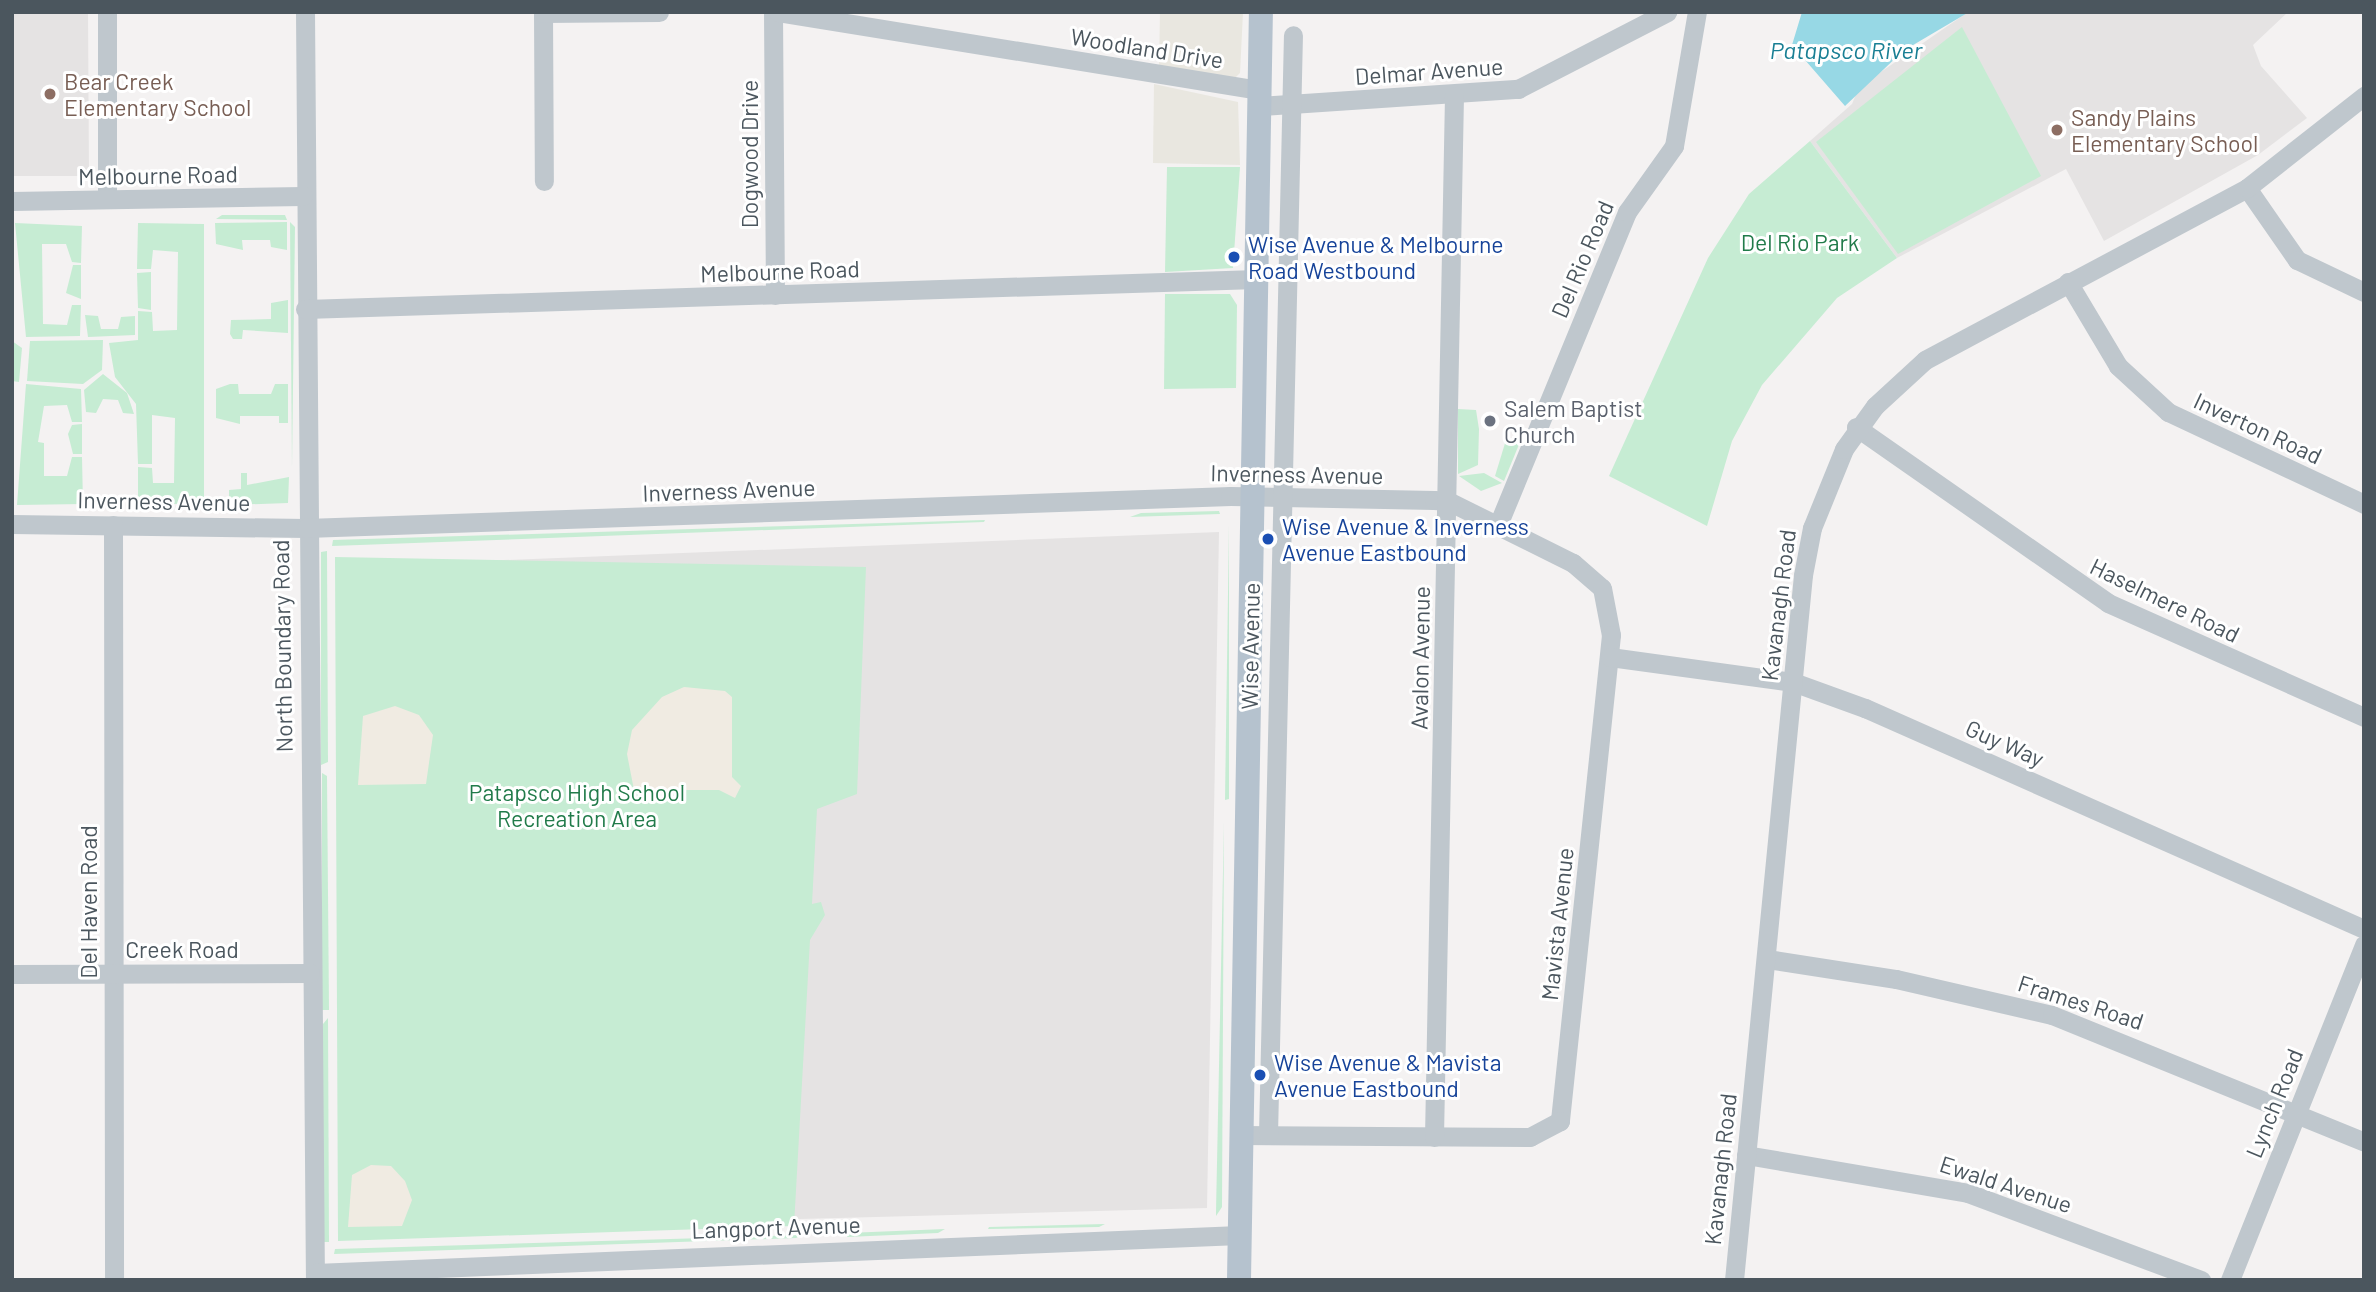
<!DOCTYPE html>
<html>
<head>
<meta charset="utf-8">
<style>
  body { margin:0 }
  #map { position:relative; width:2376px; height:1292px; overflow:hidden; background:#f4f2f2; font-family:Barlow,sans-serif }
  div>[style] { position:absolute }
  .commercial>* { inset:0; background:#e9e7e0 }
  .education>* { inset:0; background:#e5e3e3 }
  .green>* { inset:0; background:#c6ecd3 }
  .sand>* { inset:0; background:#f0ebe2 }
  .water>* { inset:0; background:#97d8e5 }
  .minor>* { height:19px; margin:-9.5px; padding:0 9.5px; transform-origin:9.5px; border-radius:9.5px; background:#bfc7cd }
  .major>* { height:24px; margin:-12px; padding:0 12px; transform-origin:12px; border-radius:12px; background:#b5c2ce }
  .dots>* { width:19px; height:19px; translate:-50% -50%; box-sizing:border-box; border:4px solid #fff; border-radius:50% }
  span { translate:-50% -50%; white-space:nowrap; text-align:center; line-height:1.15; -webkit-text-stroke:6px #fff; paint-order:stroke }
  .street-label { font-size:23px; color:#4b565e }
  .education-label { font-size:23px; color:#785e54 }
  .left { translate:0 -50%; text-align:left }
  .park-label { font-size:23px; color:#217b4a }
  .transit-label { font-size:23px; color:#164399 }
  .worship-label { font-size:23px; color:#5b616d }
  .water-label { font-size:24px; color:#197f94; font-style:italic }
  .frame { position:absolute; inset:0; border:14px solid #4b565e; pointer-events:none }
</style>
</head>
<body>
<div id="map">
  <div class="commercial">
    <i style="clip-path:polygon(1160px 12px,1243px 12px,1240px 73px,1234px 79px,1159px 68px)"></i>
    <i style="clip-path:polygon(1154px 84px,1238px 102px,1240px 165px,1153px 163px)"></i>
  </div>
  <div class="education">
    <i style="clip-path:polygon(12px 12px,88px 12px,89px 176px,12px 176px)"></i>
    <i style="clip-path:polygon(1968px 12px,2288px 12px,2253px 45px,2261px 66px,2307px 118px,2258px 155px,2104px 241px,2066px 169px,1897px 258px,1810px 141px,1852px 104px,1859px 87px)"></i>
    <i style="clip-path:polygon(1219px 532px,1207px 1208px,360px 1231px,353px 566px)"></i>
  </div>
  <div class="green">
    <i style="clip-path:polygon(1962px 27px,2041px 176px,1898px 254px,1816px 142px)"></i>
    <i style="clip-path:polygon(1810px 141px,1897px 258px,1837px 298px,1762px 385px,1732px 441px,1707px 526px,1609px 476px,1708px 258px,1749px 194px)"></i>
    <i style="clip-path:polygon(1167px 167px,1240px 167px,1233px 268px,1165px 272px)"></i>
    <i style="clip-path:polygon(222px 215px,285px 215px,287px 220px,216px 219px)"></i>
    <i style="clip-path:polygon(287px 222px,287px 250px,271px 247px,270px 240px,242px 240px,243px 250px,216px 244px,215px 223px)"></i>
    <i style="clip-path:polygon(290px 222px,295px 227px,292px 468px)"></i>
    <i style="clip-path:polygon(15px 223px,82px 226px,81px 263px,72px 262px,66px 244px,42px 244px,43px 324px,67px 325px,72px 305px,81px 305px,80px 336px,26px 337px)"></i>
    <i style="clip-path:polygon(138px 223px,204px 224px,204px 503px,138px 505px,138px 467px,152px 468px,153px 483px,174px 483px,175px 418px,152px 415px,152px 464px,138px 464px,136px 404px,115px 377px,109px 343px,138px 340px,138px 311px,152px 312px,153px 331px,177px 330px,178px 252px,153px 250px,151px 269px,137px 269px)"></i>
    <i style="clip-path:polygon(73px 265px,81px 265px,81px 299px,66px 293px)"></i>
    <i style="clip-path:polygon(151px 272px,151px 310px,138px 308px,137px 273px)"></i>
    <i style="clip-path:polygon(1165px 294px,1230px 294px,1237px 305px,1236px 388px,1164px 389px)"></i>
    <i style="clip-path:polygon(288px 300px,288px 333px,243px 330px,242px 339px,233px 339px,230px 334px,231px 320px,271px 319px,271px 303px)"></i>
    <i style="clip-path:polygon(85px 315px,98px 316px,101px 329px,118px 329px,121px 317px,135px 316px,135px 335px,88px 337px)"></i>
    <i style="clip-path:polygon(12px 341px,22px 348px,19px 382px,12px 381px)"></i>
    <i style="clip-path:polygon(30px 341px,103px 340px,102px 370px,83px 384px,27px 381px)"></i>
    <i style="clip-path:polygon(103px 374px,127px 393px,134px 414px,123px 413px,118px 400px,103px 399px,96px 413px,86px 412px,84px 390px)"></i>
    <i style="clip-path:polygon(26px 384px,81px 389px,82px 422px,72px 422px,67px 405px,44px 406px,38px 442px,44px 443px,44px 476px,67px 476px,72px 457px,82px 457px,83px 504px,17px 505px)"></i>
    <i style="clip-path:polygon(230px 384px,238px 384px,239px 394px,271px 394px,275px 384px,288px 384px,288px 423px,279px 423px,279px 416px,240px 416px,240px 424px,216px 418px,216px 389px)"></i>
    <i style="clip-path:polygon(1458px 409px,1476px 410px,1479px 429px,1478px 465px,1458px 474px)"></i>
    <i style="clip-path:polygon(82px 424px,82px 454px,73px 454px,68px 434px,72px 425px)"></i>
    <i style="clip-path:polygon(1506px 440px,1520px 442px,1504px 481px,1495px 476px)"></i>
    <i style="clip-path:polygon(241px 473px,247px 473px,247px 485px,289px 477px,288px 503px,229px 505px,229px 490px,241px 489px)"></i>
    <i style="clip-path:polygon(1484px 473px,1502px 483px,1481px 491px,1459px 476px)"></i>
    <i style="clip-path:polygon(1219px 511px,1220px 514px,1130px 517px,1141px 513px)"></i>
    <i style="clip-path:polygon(985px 520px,984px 522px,332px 546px,333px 540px)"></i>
    <i style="clip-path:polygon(1229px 524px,1229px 799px,1225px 800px)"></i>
    <i style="clip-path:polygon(327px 551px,328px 762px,321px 765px,321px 552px)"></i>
    <i style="clip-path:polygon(335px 557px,866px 567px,857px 794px,817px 809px,812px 904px,821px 902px,825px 915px,810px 940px,794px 1226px,338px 1241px)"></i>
    <i style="clip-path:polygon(322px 773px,327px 776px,329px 1010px,322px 1010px)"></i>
    <i style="clip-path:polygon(1224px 822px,1222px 1207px,1216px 1216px,1216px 1212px)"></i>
    <i style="clip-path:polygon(328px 1018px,329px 1242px,323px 1242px,323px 1024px)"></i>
    <i style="clip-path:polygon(1105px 1224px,1099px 1227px,988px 1229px,989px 1227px)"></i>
    <i style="clip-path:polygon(945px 1229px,938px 1233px,847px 1237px,847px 1233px)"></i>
    <i style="clip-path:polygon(802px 1235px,796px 1238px,334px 1254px,335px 1249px)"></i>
  </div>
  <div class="sand">
    <i style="clip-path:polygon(684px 687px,725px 691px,732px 697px,732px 777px,741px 786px,735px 798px,719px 790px,634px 790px,627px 754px,632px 730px,662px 697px)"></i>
    <i style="clip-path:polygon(395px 706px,419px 715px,433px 735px,426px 784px,358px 785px,363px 716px)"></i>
    <i style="clip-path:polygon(371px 1165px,391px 1166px,405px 1181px,412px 1200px,402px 1226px,348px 1227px,352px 1175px)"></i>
  </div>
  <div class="water">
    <i style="clip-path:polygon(1802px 12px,1969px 12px,1903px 51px,1845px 106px,1792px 45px)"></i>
  </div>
  <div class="minor">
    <i style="left:305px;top:12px;width:1268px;rotate:89.55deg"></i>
    <i style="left:543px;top:12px;width:169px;rotate:89.7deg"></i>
    <i style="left:773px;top:12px;width:283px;rotate:89.6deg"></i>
    <i style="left:778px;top:12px;width:488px;rotate:9.2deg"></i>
    <i style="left:543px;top:13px;width:116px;rotate:-0.5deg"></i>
    <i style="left:1260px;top:106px;width:259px;rotate:-3.8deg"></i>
    <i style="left:1518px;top:89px;width:168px;rotate:-27.3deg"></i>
    <i style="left:2247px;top:188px;width:88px;rotate:55.2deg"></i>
    <i style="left:2297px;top:260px;width:74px;rotate:25.5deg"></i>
    <i style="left:107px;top:199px;width:187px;rotate:-90deg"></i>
    <i style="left:12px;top:201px;width:291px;rotate:-1deg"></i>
    <i style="left:2068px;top:282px;width:98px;rotate:59.2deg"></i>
    <i style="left:2118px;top:366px;width:68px;rotate:42.6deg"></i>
    <i style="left:2168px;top:412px;width:217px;rotate:25.1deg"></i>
    <i style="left:305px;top:309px;width:952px;rotate:-1.8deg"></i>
    <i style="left:1856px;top:427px;width:307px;rotate:34.9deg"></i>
    <i style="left:2108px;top:603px;width:280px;rotate:24deg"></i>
    <i style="left:12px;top:524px;width:294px;rotate:0.8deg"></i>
    <i style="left:306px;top:528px;width:925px;rotate:-1.98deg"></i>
    <i style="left:1230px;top:496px;width:204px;rotate:1.1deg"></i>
    <i style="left:1434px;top:500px;width:14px;rotate:4deg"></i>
    <i style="left:1448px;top:501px;width:140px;rotate:26.4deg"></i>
    <i style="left:1573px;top:563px;width:38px;rotate:41deg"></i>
    <i style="left:1602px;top:588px;width:48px;rotate:79.2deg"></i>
    <i style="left:1611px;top:635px;width:489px;rotate:96deg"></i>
    <i style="left:1560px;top:1121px;width:34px;rotate:152deg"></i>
    <i style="left:1530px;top:1137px;width:289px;rotate:-179.6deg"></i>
    <i style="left:113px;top:525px;width:755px;rotate:89.92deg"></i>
    <i style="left:1498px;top:525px;width:339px;rotate:-67.6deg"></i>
    <i style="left:1627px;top:212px;width:81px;rotate:-54.5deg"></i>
    <i style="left:1674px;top:146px;width:136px;rotate:-80.3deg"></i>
    <i style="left:1610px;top:657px;width:185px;rotate:7.8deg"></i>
    <i style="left:1793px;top:682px;width:77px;rotate:19.9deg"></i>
    <i style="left:1865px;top:708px;width:546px;rotate:23.89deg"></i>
    <i style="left:1767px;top:959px;width:131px;rotate:8.8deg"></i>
    <i style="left:1896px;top:979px;width:160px;rotate:13deg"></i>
    <i style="left:2052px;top:1015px;width:337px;rotate:22.1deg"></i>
    <i style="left:12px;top:974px;width:298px;rotate:-0.2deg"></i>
    <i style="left:1268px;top:1135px;width:1100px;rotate:-88.7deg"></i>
    <i style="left:1434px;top:1137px;width:1041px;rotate:-88.9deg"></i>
    <i style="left:1746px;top:1155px;width:225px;rotate:9.7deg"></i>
    <i style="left:1968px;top:1193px;width:249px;rotate:20.5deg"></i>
    <i style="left:315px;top:1273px;width:925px;rotate:-2.35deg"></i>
    <i style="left:1734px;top:1280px;width:708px;rotate:-84.41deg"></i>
    <i style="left:1803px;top:575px;width:48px;rotate:-79.2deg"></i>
    <i style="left:1812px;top:528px;width:85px;rotate:-67.9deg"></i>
    <i style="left:1844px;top:449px;width:53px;rotate:-54.2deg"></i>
    <i style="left:1875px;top:406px;width:68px;rotate:-42.6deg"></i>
    <i style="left:1925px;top:360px;width:365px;rotate:-28.1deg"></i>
    <i style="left:2247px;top:188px;width:149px;rotate:-38.2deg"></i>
    <i style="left:2230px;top:1280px;width:361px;rotate:-68.2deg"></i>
  </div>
  <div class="major">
    <i style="left:1239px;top:1280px;width:1268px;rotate:-89.01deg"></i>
  </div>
  <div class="dots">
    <i style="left:50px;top:94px;background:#8d6e63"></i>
    <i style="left:2057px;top:130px;background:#8d6e63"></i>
    <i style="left:1234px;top:257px;background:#1a4fb4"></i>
    <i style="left:1490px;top:421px;background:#6b7280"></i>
    <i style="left:1268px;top:539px;background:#1a4fb4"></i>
    <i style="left:1260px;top:1075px;background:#1a4fb4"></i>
  </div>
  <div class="street-label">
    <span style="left:1147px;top:48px;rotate:9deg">Woodland Drive</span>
    <span style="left:1429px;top:71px;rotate:-4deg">Delmar Avenue</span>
    <span style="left:749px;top:154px;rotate:-90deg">Dogwood Drive</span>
    <span style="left:158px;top:175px;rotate:-1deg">Melbourne Road</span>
    <span style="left:1582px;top:259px;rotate:-67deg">Del Rio Road</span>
    <span style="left:780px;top:271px;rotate:-2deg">Melbourne Road</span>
    <span style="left:2258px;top:428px;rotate:25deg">Inverton Road</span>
    <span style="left:1297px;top:474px;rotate:1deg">Inverness Avenue</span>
    <span style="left:729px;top:490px;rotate:-2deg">Inverness Avenue</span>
    <span style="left:164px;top:501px;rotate:1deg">Inverness Avenue</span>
    <span style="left:2165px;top:600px;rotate:26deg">Haselmere Road</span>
    <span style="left:1778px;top:605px;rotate:-83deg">Kavanagh Road</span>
    <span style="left:282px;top:646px;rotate:-91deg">North Boundary Road</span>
    <span style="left:1250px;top:646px;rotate:-89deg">Wise Avenue</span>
    <span style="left:1420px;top:658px;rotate:-89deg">Avalon Avenue</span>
    <span style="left:2005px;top:743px;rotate:24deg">Guy Way</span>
    <span style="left:88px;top:902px;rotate:-90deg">Del Haven Road</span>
    <span style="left:1557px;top:924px;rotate:-84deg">Mavista Avenue</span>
    <span style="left:182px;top:949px">Creek Road</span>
    <span style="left:2081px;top:1002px;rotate:18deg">Frames Road</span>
    <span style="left:2274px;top:1103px;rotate:-68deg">Lynch Road</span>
    <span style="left:1720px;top:1169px;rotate:-84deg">Kavanagh Road</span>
    <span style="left:2006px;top:1184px;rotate:18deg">Ewald Avenue</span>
    <span style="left:776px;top:1227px;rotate:-2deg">Langport Avenue</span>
  </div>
  <div class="education-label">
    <span class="left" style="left:64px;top:94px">Bear Creek<br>Elementary School</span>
    <span class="left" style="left:2071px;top:130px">Sandy Plains<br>Elementary School</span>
  </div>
  <div class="park-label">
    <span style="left:1800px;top:242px">Del Rio Park</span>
    <span style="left:577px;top:805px">Patapsco High School<br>Recreation Area</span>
  </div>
  <div class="transit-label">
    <span class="left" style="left:1248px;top:257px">Wise Avenue &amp; Melbourne<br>Road Westbound</span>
    <span class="left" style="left:1282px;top:539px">Wise Avenue &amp; Inverness<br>Avenue Eastbound</span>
    <span class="left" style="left:1274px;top:1075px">Wise Avenue &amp; Mavista<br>Avenue Eastbound</span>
  </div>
  <div class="worship-label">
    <span class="left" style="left:1504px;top:421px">Salem Baptist<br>Church</span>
  </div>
  <div class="water-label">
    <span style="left:1846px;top:50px">Patapsco River</span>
  </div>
  <div class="frame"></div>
</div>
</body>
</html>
